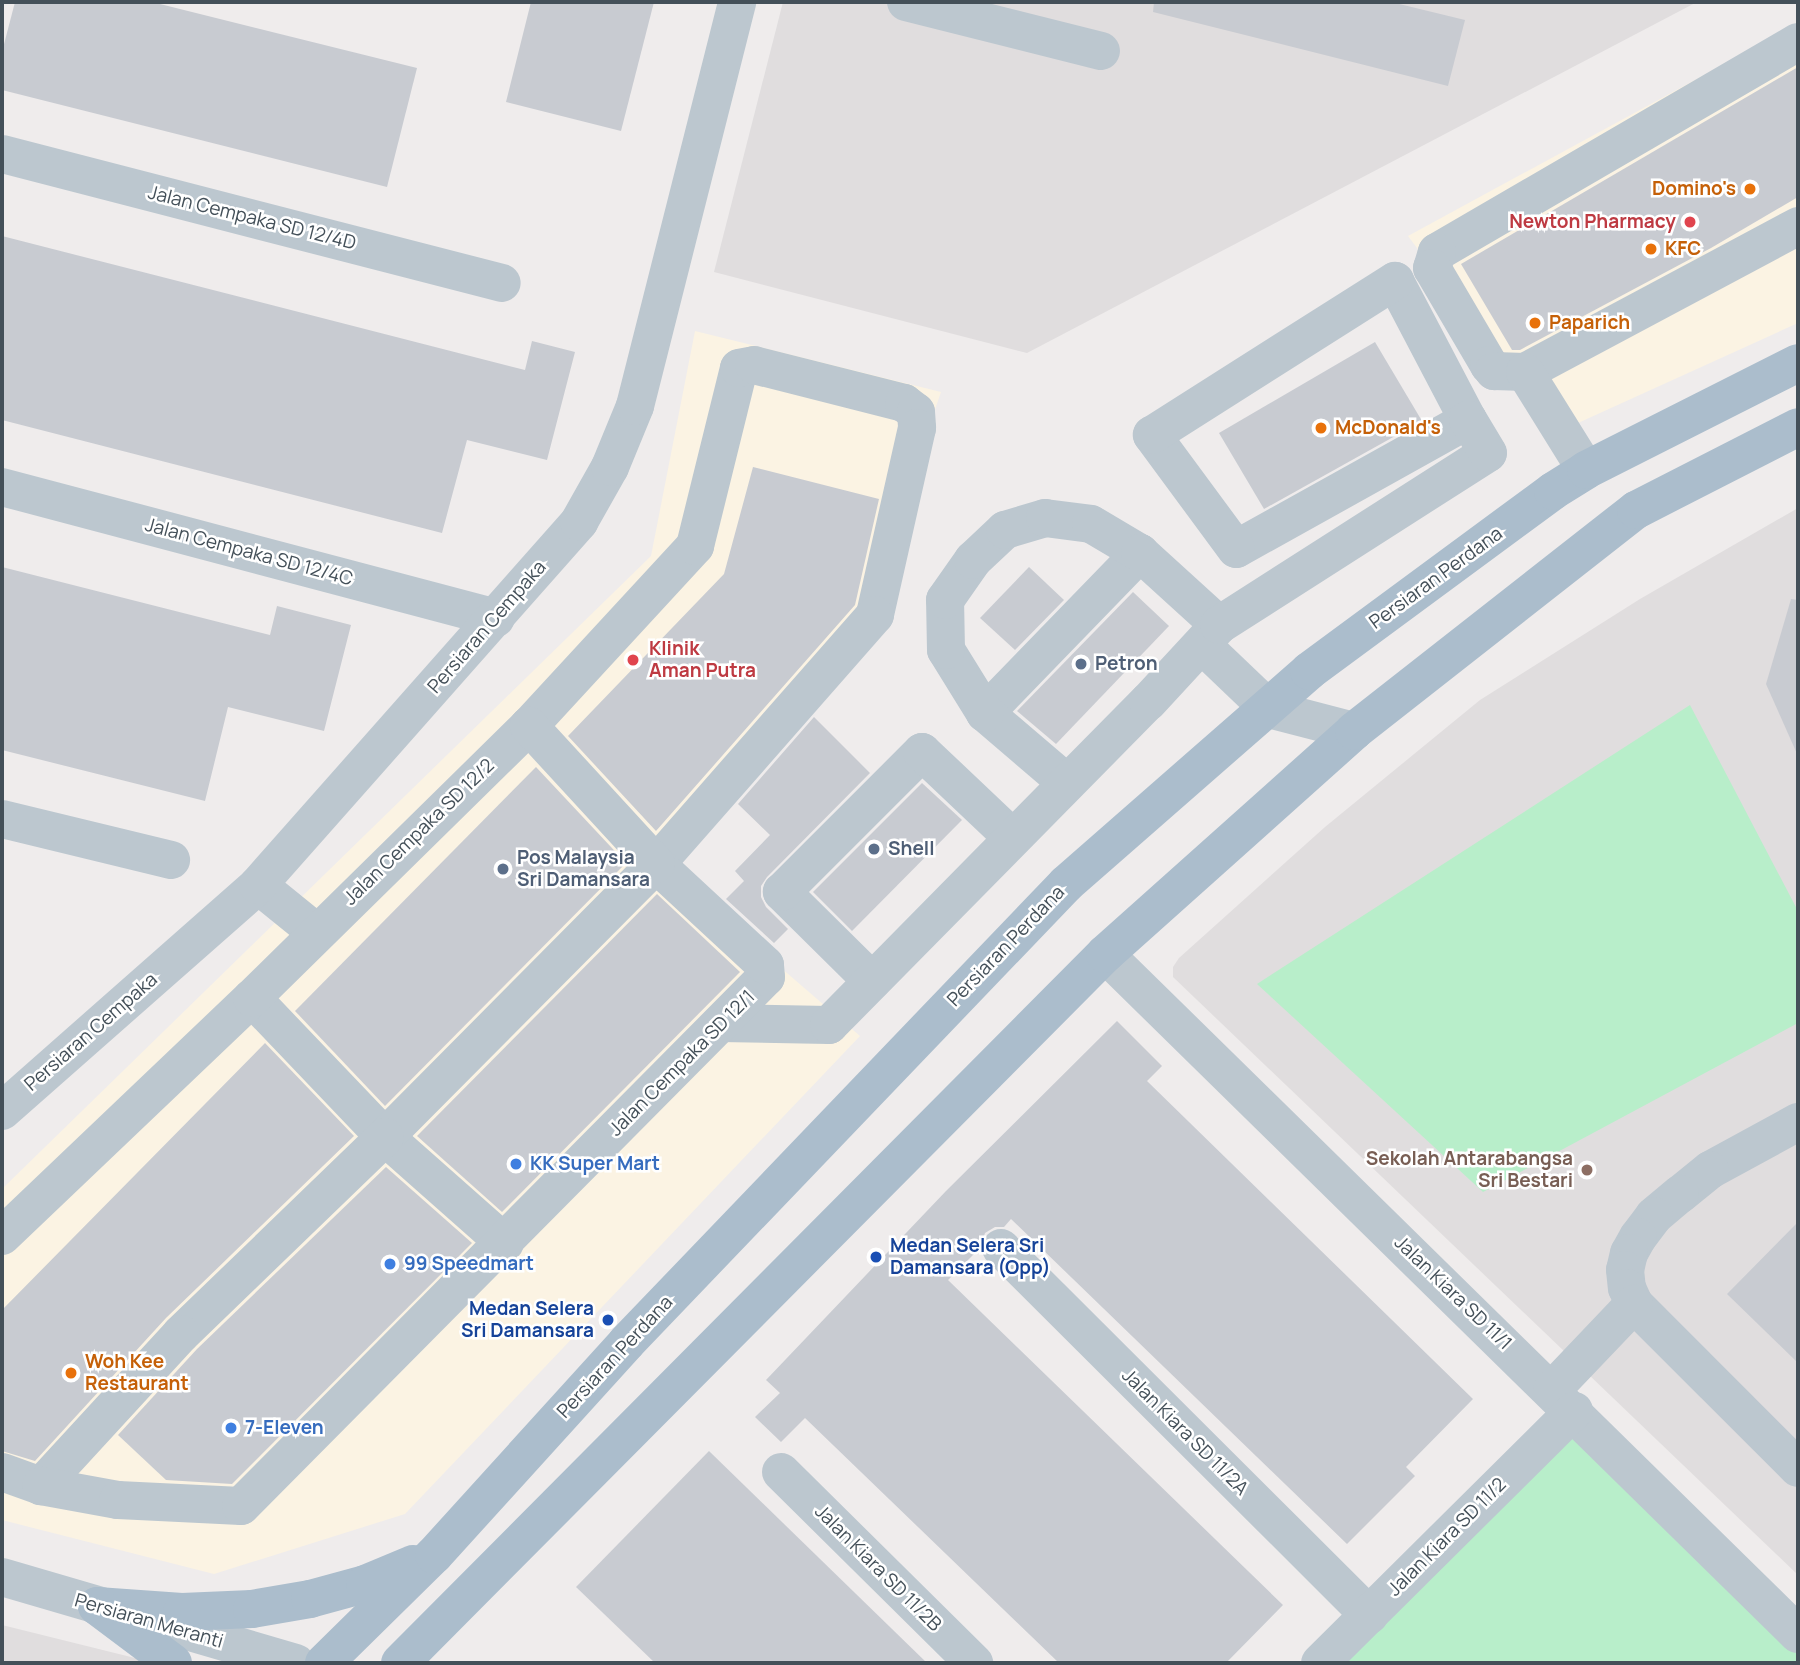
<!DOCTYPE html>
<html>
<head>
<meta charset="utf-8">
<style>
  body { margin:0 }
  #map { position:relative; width:1800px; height:1665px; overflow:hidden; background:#efecec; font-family:Manrope,sans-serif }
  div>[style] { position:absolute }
  .commercial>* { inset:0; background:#fbf3e3 }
  .education>* { inset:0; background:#e0ddde }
  .green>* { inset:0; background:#b8eeca }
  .building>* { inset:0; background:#c8cbd1 }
  .minor>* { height:38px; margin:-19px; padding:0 19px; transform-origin:19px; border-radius:19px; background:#bcc7cf }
  .major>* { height:38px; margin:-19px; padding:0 19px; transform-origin:19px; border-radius:19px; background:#abbdcc }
  .dots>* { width:19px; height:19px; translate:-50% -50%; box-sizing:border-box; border:4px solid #fff; border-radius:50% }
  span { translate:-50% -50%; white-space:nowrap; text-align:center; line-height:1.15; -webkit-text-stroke:5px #fff; paint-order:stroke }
  .food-label { font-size:19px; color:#c56008; font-weight:700 }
  .right { translate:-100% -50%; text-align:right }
  .left { translate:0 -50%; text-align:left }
  .street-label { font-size:19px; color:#445059 }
  .health-label { font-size:19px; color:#be3a42; font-weight:700 }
  .service-label { font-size:19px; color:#4e5e75; font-weight:700 }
  .education-label { font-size:19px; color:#785e54; font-weight:700 }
  .shop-label { font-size:19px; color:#366cbe; font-weight:700 }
  .transit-label { font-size:19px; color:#164399; font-weight:700 }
  .frame { position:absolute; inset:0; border:4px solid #445059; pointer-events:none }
</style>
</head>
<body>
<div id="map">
  <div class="commercial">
    <i style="clip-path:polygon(1798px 24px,1798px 323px,1556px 433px,1408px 236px)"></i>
    <i style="clip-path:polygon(695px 331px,941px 392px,860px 630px,651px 856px,860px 1036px,405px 1514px,214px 1574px,2px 1520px,2px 1189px,651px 556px)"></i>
  </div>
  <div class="education">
    <i style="clip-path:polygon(783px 2px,1697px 2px,1027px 353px,714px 272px)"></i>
    <i style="clip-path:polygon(1798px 508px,1798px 1575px,1173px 977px,1173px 967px,1179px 958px,1325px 827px,1480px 700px,1640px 599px)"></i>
    <i style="clip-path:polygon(2px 1625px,143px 1660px,146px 1663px,2px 1663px)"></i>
  </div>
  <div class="green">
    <i style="clip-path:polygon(1690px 705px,1798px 911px,1798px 1023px,1483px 1192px,1257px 984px)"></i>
    <i style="clip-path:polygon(1571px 1427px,1798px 1652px,1798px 1663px,1334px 1663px)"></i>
  </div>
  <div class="building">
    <i style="clip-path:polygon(15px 2px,152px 2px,417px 68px,387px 187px,2px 90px,2px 52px)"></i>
    <i style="clip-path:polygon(531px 2px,654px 2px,621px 131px,506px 102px)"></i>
    <i style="clip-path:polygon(1154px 2px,1391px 2px,1465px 20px,1448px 86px,1153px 12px)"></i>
    <i style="clip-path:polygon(1798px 67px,1798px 197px,1711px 248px,1520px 350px,1512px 350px,1461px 264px)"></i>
    <i style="clip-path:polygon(2px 236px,525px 370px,532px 341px,575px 352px,547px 460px,467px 440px,442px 533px,2px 420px)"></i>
    <i style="clip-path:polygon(1375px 342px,1422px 421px,1264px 509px,1219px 433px)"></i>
    <i style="clip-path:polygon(753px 467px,879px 499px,855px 605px,656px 831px,568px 736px,724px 574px)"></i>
    <i style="clip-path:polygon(2px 567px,270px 635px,277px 606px,351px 625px,324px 731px,228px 707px,205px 801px,2px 750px)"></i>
    <i style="clip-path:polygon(1029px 567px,1064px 600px,1015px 650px,980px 618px)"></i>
    <i style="clip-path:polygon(1133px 592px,1169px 626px,1056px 744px,1017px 711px)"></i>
    <i style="clip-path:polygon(1791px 599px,1798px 600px,1798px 756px,1766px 684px)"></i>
    <i style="clip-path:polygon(814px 717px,870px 773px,767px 877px,761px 886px,761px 897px,766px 907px,788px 929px,774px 943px,726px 899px,744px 881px,735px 871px,770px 835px,738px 804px)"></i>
    <i style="clip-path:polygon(536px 767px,626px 863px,385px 1106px,295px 1011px)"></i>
    <i style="clip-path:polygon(922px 783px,962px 820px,852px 931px,813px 892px)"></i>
    <i style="clip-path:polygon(657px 894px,740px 972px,502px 1212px,417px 1136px)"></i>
    <i style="clip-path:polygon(1117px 1021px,1162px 1066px,1147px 1081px,1473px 1399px,1406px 1467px,1415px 1476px,1347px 1544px,1011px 1219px,1004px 1227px,995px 1227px,985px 1233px,980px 1248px,948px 1280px,1283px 1605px,1226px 1663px,1059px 1663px,805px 1418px,781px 1442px,755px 1417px,780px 1393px,766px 1380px,946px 1191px)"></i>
    <i style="clip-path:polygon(265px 1043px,354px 1136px,166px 1318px,35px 1461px,2px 1451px,2px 1310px)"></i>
    <i style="clip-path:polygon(386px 1167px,472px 1243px,232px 1484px,166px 1480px,118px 1435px,197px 1349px)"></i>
    <i style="clip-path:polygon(1798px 1222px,1798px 1363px,1727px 1294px)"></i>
    <i style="clip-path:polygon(709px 1451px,927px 1663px,655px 1663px,576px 1587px)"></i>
  </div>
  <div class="minor">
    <i style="left:906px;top:2px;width:201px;rotate:14.1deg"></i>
    <i style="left:1798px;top:42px;width:418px;rotate:149.8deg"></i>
    <i style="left:1437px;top:252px;width:17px;rotate:107deg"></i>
    <i style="left:1432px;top:268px;width:113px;rotate:59.6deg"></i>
    <i style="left:1489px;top:365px;width:8px;rotate:50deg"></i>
    <i style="left:1494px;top:371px;width:31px;rotate:2deg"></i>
    <i style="left:1525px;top:372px;width:310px;rotate:-28.1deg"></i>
    <i style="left:2px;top:154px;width:516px;rotate:14.47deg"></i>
    <i style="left:1395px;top:281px;width:157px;rotate:62.3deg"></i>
    <i style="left:1468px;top:420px;width:265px;rotate:150.9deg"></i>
    <i style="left:1236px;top:549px;width:142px;rotate:-126.4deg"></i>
    <i style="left:1152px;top:435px;width:288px;rotate:-32.4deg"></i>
    <i style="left:1525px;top:372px;width:115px;rotate:58.1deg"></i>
    <i style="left:2px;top:487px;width:511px;rotate:14.85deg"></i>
    <i style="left:1202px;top:645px;width:93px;rotate:43.7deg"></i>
    <i style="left:1269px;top:709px;width:88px;rotate:14.5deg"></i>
    <i style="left:985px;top:713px;width:223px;rotate:-45.9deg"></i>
    <i style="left:1067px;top:783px;width:108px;rotate:-139.5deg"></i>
    <i style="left:985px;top:713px;width:74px;rotate:-121.8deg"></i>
    <i style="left:946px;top:650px;width:50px;rotate:-91.1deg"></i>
    <i style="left:945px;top:600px;width:49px;rotate:-55deg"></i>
    <i style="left:973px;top:560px;width:44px;rotate:-43.2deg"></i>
    <i style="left:1005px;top:530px;width:42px;rotate:-16.7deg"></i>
    <i style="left:1045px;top:518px;width:46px;rotate:7.4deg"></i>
    <i style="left:1091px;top:524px;width:57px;rotate:30.6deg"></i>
    <i style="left:1140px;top:553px;width:107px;rotate:42.3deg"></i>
    <i style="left:2px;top:819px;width:174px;rotate:13.6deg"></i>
    <i style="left:258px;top:885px;width:75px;rotate:39deg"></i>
    <i style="left:1105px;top:954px;width:971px;rotate:44.46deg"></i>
    <i style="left:872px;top:981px;width:127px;rotate:-135.3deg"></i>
    <i style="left:782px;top:892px;width:198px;rotate:-45deg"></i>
    <i style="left:922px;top:752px;width:125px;rotate:43.4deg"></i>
    <i style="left:252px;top:998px;width:192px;rotate:46.3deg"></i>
    <i style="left:385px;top:1137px;width:160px;rotate:41.5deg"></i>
    <i style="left:721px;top:1023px;width:108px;rotate:1.1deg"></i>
    <i style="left:829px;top:1025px;width:454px;rotate:-45.4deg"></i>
    <i style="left:1148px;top:702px;width:105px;rotate:-47.3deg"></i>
    <i style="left:1219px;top:625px;width:319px;rotate:-32.6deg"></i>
    <i style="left:1488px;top:453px;width:39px;rotate:-121deg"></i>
    <i style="left:2px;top:1111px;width:341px;rotate:-41.4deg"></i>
    <i style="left:258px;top:885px;width:485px;rotate:-48.5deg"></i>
    <i style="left:579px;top:522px;width:63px;rotate:-60.6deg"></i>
    <i style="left:610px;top:467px;width:66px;rotate:-67.7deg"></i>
    <i style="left:635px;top:406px;width:417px;rotate:-75.8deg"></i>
    <i style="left:1798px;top:1122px;width:100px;rotate:151.4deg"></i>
    <i style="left:1710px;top:1170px;width:38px;rotate:141deg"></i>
    <i style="left:1680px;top:1194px;width:34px;rotate:140deg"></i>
    <i style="left:1654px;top:1216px;width:26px;rotate:127deg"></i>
    <i style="left:1638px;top:1237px;width:18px;rotate:119deg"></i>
    <i style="left:1629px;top:1253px;width:17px;rotate:103deg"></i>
    <i style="left:1625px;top:1270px;width:18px;rotate:84deg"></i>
    <i style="left:1627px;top:1288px;width:17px;rotate:66deg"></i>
    <i style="left:1634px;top:1304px;width:232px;rotate:45deg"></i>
    <i style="left:2px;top:1236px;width:345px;rotate:-43.6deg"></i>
    <i style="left:252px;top:998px;width:388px;rotate:-44.5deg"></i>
    <i style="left:529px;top:726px;width:245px;rotate:-47.3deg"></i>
    <i style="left:695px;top:546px;width:183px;rotate:-76.1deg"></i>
    <i style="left:739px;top:368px;width:15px;rotate:-11deg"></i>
    <i style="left:754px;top:365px;width:155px;rotate:14.2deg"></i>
    <i style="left:904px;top:403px;width:15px;rotate:37deg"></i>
    <i style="left:916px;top:412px;width:16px;rotate:86deg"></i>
    <i style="left:917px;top:428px;width:192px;rotate:102.7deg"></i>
    <i style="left:875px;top:615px;width:332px;rotate:131.3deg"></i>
    <i style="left:656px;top:864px;width:385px;rotate:134.8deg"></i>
    <i style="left:385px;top:1137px;width:284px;rotate:136deg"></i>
    <i style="left:181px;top:1334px;width:207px;rotate:132.6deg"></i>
    <i style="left:1001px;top:1248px;width:520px;rotate:44.92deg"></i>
    <i style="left:1552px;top:1390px;width:119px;rotate:-46.4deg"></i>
    <i style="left:2px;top:1472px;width:41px;rotate:19.7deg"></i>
    <i style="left:41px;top:1486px;width:78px;rotate:10.3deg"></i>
    <i style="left:118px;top:1500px;width:123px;rotate:2.8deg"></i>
    <i style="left:241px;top:1506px;width:745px;rotate:-45.22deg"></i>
    <i style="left:766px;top:977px;width:12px;rotate:-95deg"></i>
    <i style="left:765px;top:965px;width:149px;rotate:-137.2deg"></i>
    <i style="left:656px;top:864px;width:188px;rotate:-132.6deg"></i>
    <i style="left:781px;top:1472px;width:272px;rotate:44.7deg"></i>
    <i style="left:2px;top:1577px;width:306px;rotate:16.3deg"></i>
    <i style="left:1320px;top:1663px;width:358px;rotate:-44.8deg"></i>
  </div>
  <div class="major">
    <i style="left:97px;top:1606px;width:85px;rotate:4deg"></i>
    <i style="left:182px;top:1612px;width:70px;rotate:-2.5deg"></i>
    <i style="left:252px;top:1609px;width:59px;rotate:-9.8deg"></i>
    <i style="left:310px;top:1599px;width:57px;rotate:-15.3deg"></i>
    <i style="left:365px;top:1584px;width:52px;rotate:-22.6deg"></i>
    <i style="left:97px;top:1606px;width:95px;rotate:36.9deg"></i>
    <i style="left:324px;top:1663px;width:154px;rotate:-44.5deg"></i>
    <i style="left:434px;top:1555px;width:287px;rotate:-47.8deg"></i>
    <i style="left:627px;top:1342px;width:634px;rotate:-46.21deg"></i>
    <i style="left:1066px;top:884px;width:323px;rotate:-41.2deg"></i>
    <i style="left:1309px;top:671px;width:303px;rotate:-36.4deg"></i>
    <i style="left:1553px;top:491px;width:39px;rotate:-32deg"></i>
    <i style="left:1586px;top:470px;width:237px;rotate:-26.8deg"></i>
    <i style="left:400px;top:1663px;width:1000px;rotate:-45.16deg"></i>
    <i style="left:1105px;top:954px;width:334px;rotate:-41.8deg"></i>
    <i style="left:1354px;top:731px;width:358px;rotate:-38.1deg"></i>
    <i style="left:1636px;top:510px;width:182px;rotate:-27.1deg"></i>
  </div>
  <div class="dots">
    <i style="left:1750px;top:189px;background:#e8710a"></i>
    <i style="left:1690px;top:222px;background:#e0444e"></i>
    <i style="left:1651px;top:249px;background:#e8710a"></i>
    <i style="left:1535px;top:323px;background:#e8710a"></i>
    <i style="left:1321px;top:428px;background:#e8710a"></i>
    <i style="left:633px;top:660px;background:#e0444e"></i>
    <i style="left:1081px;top:664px;background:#5c6f8a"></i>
    <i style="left:874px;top:849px;background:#5c6f8a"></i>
    <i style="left:503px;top:869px;background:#5c6f8a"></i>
    <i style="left:516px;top:1164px;background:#3f7fe0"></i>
    <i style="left:1587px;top:1170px;background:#8d6e63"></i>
    <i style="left:876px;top:1257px;background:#1a4fb4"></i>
    <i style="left:390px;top:1264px;background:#3f7fe0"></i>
    <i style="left:608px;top:1320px;background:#1a4fb4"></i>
    <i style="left:71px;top:1373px;background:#e8710a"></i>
    <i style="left:231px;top:1428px;background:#3f7fe0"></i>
  </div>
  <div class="food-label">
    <span class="right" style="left:1736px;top:189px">Domino's</span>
    <span class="left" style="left:1665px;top:249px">KFC</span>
    <span class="left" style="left:1549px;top:323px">Paparich</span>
    <span class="left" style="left:1335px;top:428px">McDonald's</span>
    <span class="left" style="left:85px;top:1373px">Woh Kee<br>Restaurant</span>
  </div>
  <div class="street-label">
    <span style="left:252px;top:218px;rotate:14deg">Jalan Cempaka SD 12/4D</span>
    <span style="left:249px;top:552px;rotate:15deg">Jalan Cempaka SD 12/4C</span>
    <span style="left:1436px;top:578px;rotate:-36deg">Persiaran Perdana</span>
    <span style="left:487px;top:627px;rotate:-49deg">Persiaran Cempaka</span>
    <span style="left:419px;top:832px;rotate:-44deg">Jalan Cempaka SD 12/2</span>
    <span style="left:1006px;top:946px;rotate:-46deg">Persiaran Perdana</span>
    <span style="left:91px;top:1032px;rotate:-41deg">Persiaran Cempaka</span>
    <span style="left:682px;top:1063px;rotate:-45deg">Jalan Cempaka SD 12/1</span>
    <span style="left:1453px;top:1293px;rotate:44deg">Jalan Kiara SD 11/1</span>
    <span style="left:615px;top:1357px;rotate:-47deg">Persiaran Perdana</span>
    <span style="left:1185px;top:1432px;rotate:45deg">Jalan Kiara SD 11/2A</span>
    <span style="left:1447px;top:1537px;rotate:-45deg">Jalan Kiara SD 11/2</span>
    <span style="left:878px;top:1568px;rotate:45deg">Jalan Kiara SD 11/2B</span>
    <span style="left:149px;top:1621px;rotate:16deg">Persiaran Meranti</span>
  </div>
  <div class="health-label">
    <span class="right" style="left:1676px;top:222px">Newton Pharmacy</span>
    <span class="left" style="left:649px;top:660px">Klinik<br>Aman Putra</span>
  </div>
  <div class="service-label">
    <span class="left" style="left:1095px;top:664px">Petron</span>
    <span class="left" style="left:888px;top:849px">Shell</span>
    <span class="left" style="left:517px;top:869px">Pos Malaysia<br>Sri Damansara</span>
  </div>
  <div class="education-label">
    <span class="right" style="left:1573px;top:1170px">Sekolah Antarabangsa<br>Sri Bestari</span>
  </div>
  <div class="shop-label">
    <span class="left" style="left:530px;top:1164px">KK Super Mart</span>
    <span class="left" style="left:404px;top:1264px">99 Speedmart</span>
    <span class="left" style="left:245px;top:1428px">7-Eleven</span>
  </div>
  <div class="transit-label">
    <span class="left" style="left:890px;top:1257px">Medan Selera Sri<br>Damansara (Opp)</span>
    <span class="right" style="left:594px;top:1320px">Medan Selera<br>Sri Damansara</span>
  </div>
  <div class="frame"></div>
</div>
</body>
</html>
